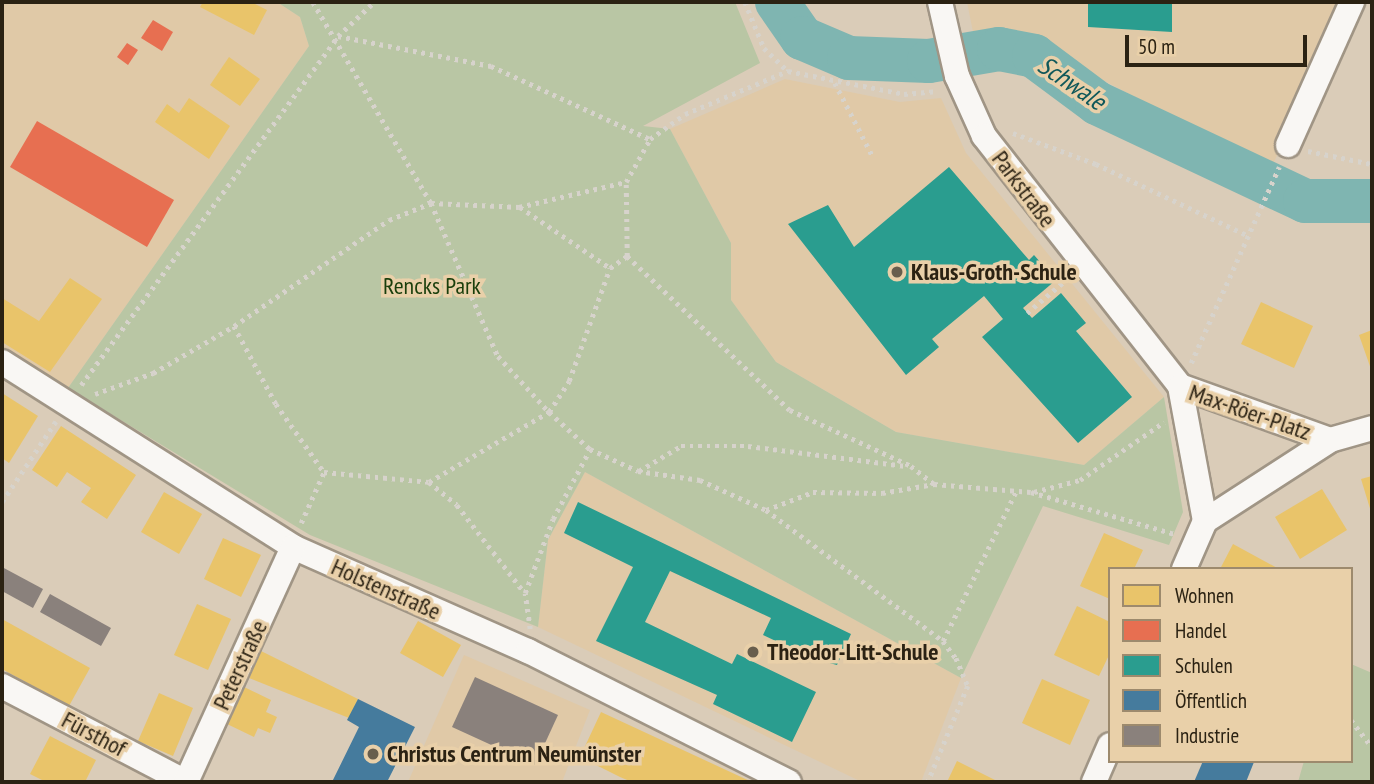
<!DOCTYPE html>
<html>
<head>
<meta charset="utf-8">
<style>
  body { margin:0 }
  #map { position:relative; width:1374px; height:784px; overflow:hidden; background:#daccb8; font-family:"PT Sans Narrow",sans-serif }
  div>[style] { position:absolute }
  .built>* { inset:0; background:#e0c9a7 }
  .green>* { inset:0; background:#b9c6a4 }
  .homes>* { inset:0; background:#e9c46a }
  .shops>* { inset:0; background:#e76f51 }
  .schools>* { inset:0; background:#2a9d8f }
  .public>* { inset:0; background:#457b9d }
  .industry>* { inset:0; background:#8a817c }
  .river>* { height:44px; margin:-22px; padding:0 22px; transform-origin:22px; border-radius:22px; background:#7fb5b1 }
  .path>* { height:4.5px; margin-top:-2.25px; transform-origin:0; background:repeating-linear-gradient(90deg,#d7d3cc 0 3.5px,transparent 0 8.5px) }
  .roads { filter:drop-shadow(2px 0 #a09585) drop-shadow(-2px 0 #a09585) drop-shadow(0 2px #a09585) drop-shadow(0 -2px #a09585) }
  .street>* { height:24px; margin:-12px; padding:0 12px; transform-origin:12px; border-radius:12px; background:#f9f7f4 }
  .dots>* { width:19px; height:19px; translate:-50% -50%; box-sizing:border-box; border:4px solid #e9d0a9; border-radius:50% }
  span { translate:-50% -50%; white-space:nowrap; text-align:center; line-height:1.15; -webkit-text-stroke:7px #e9d0a9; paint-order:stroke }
  .street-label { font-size:24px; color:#2b2213 }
  .poi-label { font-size:24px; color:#2b2213; font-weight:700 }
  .left { translate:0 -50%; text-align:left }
  .park-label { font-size:24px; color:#193e0b }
  .water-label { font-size:26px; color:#0f585a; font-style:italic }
  .frame { position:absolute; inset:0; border:4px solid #2b2213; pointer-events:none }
  .legend { position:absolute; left:1108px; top:567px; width:245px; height:196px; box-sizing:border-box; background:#e9d0a9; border:2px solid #9d8a6d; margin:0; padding:9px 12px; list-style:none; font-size:21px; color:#2b2213 }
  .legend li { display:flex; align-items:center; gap:14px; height:35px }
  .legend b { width:35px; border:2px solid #9d8a6d }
  .scale { position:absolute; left:1125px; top:35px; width:182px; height:32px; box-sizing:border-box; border:4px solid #2b2213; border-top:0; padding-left:9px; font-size:21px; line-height:24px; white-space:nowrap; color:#2b2213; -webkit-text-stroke:5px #e9d0a9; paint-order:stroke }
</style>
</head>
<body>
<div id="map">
  <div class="built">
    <i style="clip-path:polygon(2px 2px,277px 2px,300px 17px,309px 46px,68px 388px,2px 348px)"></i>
    <i style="clip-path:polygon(967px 2px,1344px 2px,1271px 169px,1050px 52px,974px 37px)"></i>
    <i style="clip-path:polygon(785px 79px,900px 102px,941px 98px,966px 153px,1164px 397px,1084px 465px,896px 432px,776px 362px,731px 300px,731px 243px,670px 129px)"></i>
    <i style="clip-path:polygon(585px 472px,961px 678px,921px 782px,862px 782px,538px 627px,548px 540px)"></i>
    <i style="clip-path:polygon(464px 655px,590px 710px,562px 782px,408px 782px)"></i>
  </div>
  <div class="green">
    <i style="clip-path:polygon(277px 2px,735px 2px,760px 63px,643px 126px,670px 129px,731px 243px,731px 300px,776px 362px,896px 432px,1084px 465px,1164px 397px,1183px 512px,1169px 545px,1043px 506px,961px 678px,585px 472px,548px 540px,538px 627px,310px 535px,68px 388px,309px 46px,300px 17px)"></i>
    <i style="clip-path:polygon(1351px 664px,1372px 673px,1372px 782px,1298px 782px,1304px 761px,1351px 761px)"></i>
  </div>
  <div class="homes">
    <i style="clip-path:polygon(203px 2px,251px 2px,267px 10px,254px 35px,200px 7px)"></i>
    <i style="clip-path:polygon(229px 57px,260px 79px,240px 106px,210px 85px)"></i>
    <i style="clip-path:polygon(189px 98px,230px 126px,209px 159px,155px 122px,167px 104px,179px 113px)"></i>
    <i style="clip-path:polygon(70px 278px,102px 299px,50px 372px,2px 342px,2px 298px,39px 321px)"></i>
    <i style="clip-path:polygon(1261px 302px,1313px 326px,1294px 368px,1241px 344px)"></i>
    <i style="clip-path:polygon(1372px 330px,1372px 372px,1359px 335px)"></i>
    <i style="clip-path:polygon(2px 393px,38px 416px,9px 463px,2px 458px)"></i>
    <i style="clip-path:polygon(61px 426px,136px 475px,107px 519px,81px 502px,91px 488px,67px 472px,57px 487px,32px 470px)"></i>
    <i style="clip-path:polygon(1372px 476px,1372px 515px,1361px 479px)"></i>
    <i style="clip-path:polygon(1322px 489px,1347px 530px,1300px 559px,1275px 517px)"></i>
    <i style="clip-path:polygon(164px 492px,202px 514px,179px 554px,141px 532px)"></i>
    <i style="clip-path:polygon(1104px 533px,1143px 550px,1134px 569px,1110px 569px,1110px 599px,1080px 586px)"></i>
    <i style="clip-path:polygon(223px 538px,261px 555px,241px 597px,204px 579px)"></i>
    <i style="clip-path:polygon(1233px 544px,1279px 569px,1220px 569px)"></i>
    <i style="clip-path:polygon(197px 604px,231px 619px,208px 670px,174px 655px)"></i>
    <i style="clip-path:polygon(1077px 606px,1110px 622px,1110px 653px,1099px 676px,1054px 655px)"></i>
    <i style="clip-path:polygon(2px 619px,90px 668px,69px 706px,2px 669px)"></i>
    <i style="clip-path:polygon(418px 621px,461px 645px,443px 677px,400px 653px)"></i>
    <i style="clip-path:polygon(261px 651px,358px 699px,349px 718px,249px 678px)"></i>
    <i style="clip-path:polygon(1042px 679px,1090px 700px,1070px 745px,1022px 723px)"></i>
    <i style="clip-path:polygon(244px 687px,271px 700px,266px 712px,277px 717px,270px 733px,258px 728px,254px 737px,227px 724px)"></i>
    <i style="clip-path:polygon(159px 693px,193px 708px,173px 756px,138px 741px)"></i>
    <i style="clip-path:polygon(601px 712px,739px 776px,752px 782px,632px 782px,620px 777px,580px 757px)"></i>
    <i style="clip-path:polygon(50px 736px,96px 760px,85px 782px,46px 782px,30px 774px)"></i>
    <i style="clip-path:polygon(957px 761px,995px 780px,994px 782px,947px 782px)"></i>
  </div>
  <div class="shops">
    <i style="clip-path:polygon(153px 20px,173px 32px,162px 51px,141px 38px)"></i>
    <i style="clip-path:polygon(127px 43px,138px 50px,128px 65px,117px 57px)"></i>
    <i style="clip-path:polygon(37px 121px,174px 200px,147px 247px,10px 167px)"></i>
  </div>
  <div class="schools">
    <i style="clip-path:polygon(1088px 2px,1172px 2px,1172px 32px,1088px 27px)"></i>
    <i style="clip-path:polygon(949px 167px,1029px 260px,1034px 255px,1056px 280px,1023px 308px,1032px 318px,1061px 293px,1086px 323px,1076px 331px,1132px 397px,1078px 443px,982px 337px,1003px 319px,984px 296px,932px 339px,939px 347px,906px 375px,788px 224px,828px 205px,854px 247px)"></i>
    <i style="clip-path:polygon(578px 502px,851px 634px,837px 665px,814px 659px,763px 635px,771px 618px,670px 571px,645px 622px,732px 664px,737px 654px,816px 692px,792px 742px,713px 704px,717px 695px,596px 641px,633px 567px,564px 533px)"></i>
  </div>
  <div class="public">
    <i style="clip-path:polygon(358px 699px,415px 727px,387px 782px,332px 782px,359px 727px,347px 720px)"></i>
    <i style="clip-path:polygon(1203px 761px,1252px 761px,1254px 762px,1246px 782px,1194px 782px)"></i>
  </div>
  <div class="industry">
    <i style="clip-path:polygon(2px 567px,43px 589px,33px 608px,2px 591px)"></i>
    <i style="clip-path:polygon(50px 594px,111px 628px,101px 646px,40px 612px)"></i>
    <i style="clip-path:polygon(475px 677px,558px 715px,535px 765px,452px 727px)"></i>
  </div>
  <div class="river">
    <i style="left:777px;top:2px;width:44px;rotate:55.2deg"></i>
    <i style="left:802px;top:38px;width:51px;rotate:23.1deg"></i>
    <i style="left:849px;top:58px;width:80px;rotate:2.1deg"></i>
    <i style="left:929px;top:61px;width:71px;rotate:-9.7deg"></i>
    <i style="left:999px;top:49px;width:36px;rotate:11deg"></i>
    <i style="left:1034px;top:56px;width:79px;rotate:36.7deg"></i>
    <i style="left:1097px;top:103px;width:230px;rotate:25.2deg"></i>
    <i style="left:1305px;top:201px;width:67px"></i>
  </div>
  <div class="path">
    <i style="left:313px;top:2px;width:233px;rotate:59.6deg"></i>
    <i style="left:431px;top:203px;width:167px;rotate:66.4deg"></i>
    <i style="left:498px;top:356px;width:76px;rotate:47.7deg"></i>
    <i style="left:549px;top:412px;width:37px;rotate:-57deg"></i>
    <i style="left:569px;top:381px;width:120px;rotate:-70.1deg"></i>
    <i style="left:610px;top:268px;width:21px;rotate:-35deg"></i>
    <i style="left:627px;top:256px;width:224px;rotate:43.4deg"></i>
    <i style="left:790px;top:410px;width:133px;rotate:24.8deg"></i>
    <i style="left:911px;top:466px;width:29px;rotate:38deg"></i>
    <i style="left:934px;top:484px;width:97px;rotate:4.7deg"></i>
    <i style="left:1031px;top:492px;width:150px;rotate:16.3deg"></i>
    <i style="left:745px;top:2px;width:50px;rotate:67.6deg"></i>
    <i style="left:764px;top:48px;width:33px;rotate:44deg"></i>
    <i style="left:338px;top:36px;width:50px;rotate:-43.4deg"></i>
    <i style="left:835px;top:83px;width:85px;rotate:62.8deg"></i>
    <i style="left:1013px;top:133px;width:89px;rotate:20.5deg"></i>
    <i style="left:1096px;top:164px;width:169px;rotate:25.2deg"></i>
    <i style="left:1308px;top:151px;width:65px;rotate:11.5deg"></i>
    <i style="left:520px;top:207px;width:109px;rotate:34.1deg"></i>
    <i style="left:627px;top:256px;width:74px;rotate:-90.8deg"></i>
    <i style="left:626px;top:182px;width:49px;rotate:-60.8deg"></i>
    <i style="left:1027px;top:313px;width:52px;rotate:-40.4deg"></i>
    <i style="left:234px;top:326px;width:89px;rotate:61.7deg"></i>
    <i style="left:276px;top:404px;width:83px;rotate:54.8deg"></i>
    <i style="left:1191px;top:363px;width:215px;rotate:-65.8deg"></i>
    <i style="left:81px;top:385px;width:433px;rotate:-53.6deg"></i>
    <i style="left:338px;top:36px;width:156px;rotate:11.1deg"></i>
    <i style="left:491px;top:66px;width:175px;rotate:24.7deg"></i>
    <i style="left:650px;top:139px;width:43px;rotate:-35.5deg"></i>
    <i style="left:685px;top:114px;width:112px;rotate:-22.7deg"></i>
    <i style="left:788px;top:71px;width:118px;rotate:11.2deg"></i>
    <i style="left:904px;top:94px;width:34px;rotate:-5deg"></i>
    <i style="left:95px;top:394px;width:62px;rotate:-19.9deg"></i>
    <i style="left:153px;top:373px;width:94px;rotate:-30.1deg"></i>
    <i style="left:234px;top:326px;width:188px;rotate:-34.4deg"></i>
    <i style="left:389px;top:220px;width:45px;rotate:-22deg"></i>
    <i style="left:431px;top:203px;width:88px;rotate:2.6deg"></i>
    <i style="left:519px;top:207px;width:110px;rotate:-13.2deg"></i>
    <i style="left:639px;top:471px;width:49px;rotate:-30.8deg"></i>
    <i style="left:681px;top:446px;width:67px"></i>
    <i style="left:748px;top:446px;width:159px;rotate:7.2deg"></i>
    <i style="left:429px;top:482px;width:36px;rotate:39deg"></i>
    <i style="left:457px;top:505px;width:110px;rotate:52.4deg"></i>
    <i style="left:1034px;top:492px;width:48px;rotate:-14.6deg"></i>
    <i style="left:1080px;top:480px;width:102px;rotate:-34.6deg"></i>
    <i style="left:2px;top:502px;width:97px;rotate:-56.3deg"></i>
    <i style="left:766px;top:510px;width:220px;rotate:36.5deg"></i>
    <i style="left:943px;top:641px;width:21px;rotate:53deg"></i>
    <i style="left:956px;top:658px;width:30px;rotate:67deg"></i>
    <i style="left:968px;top:686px;width:104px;rotate:112.6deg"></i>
    <i style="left:301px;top:523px;width:56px;rotate:-65.7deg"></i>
    <i style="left:324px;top:472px;width:105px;rotate:5.4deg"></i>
    <i style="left:429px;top:482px;width:139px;rotate:-30.3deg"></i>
    <i style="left:549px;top:412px;width:55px;rotate:42.1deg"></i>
    <i style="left:590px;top:449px;width:53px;rotate:24.6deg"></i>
    <i style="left:638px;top:471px;width:63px;rotate:8.3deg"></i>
    <i style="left:700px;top:480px;width:72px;rotate:24.4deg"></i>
    <i style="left:766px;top:510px;width:50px;rotate:-21deg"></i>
    <i style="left:813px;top:492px;width:69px;rotate:0.8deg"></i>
    <i style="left:882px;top:493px;width:53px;rotate:-9.8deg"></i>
    <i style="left:530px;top:629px;width:36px;rotate:-98deg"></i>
    <i style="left:525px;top:593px;width:79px;rotate:-69.3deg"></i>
    <i style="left:553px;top:519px;width:79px;rotate:-62.1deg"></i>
    <i style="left:943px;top:641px;width:167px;rotate:-64deg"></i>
    <i style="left:1351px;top:720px;width:34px;rotate:52deg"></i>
  </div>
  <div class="roads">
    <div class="street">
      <i style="left:940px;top:2px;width:76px;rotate:77.1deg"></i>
      <i style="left:957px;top:76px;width:66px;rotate:65.8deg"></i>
      <i style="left:984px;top:136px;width:318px;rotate:51.9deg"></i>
      <i style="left:1288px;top:145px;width:157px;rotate:-65.9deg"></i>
      <i style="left:2px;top:362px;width:345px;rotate:32.4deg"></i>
      <i style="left:293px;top:547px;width:257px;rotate:23.9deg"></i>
      <i style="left:528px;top:651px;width:292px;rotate:26.7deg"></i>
      <i style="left:1205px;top:521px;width:137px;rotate:-100.5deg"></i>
      <i style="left:1180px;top:386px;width:159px;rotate:19.8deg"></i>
      <i style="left:1184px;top:569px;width:52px;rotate:-66.4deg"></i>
      <i style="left:1205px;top:521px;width:149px;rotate:-32.9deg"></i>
      <i style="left:1330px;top:440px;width:44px;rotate:-15.9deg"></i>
      <i style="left:2px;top:686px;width:208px;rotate:27.6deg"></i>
      <i style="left:186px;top:782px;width:258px;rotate:-65.5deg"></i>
      <i style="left:1094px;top:782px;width:40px;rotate:-66.6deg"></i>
    </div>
  </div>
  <div class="dots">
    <i style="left:897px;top:272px;background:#685e4d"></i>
    <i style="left:753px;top:652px;background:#685e4d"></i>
    <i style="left:373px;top:754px;background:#685e4d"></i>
  </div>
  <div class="street-label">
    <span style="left:1024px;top:189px;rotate:53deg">Parkstraße</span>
    <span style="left:1250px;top:412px;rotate:19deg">Max-Röer-Platz</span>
    <span style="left:386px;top:589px;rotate:24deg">Holstenstraße</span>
    <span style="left:240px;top:665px;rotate:-65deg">Peterstraße</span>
    <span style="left:94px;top:734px;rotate:28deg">Fürsthof</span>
  </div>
  <div class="poi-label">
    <span class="left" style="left:911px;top:272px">Klaus-Groth-Schule</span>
    <span class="left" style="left:767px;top:652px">Theodor-Litt-Schule</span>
    <span class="left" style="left:387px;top:754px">Christus Centrum Neumünster</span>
  </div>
  <div class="park-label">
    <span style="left:432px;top:286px">Rencks Park</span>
  </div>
  <div class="water-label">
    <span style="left:1072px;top:83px;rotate:34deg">Schwale</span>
  </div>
  <div class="frame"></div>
  <ul class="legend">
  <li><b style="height:19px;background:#e9c46a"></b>Wohnen</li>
  <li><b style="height:19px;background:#e76f51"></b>Handel</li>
  <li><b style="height:19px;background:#2a9d8f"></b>Schulen</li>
  <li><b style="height:19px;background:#457b9d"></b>Öffentlich</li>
  <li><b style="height:19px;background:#8a817c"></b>Industrie</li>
  </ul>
  <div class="scale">50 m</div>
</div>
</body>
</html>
